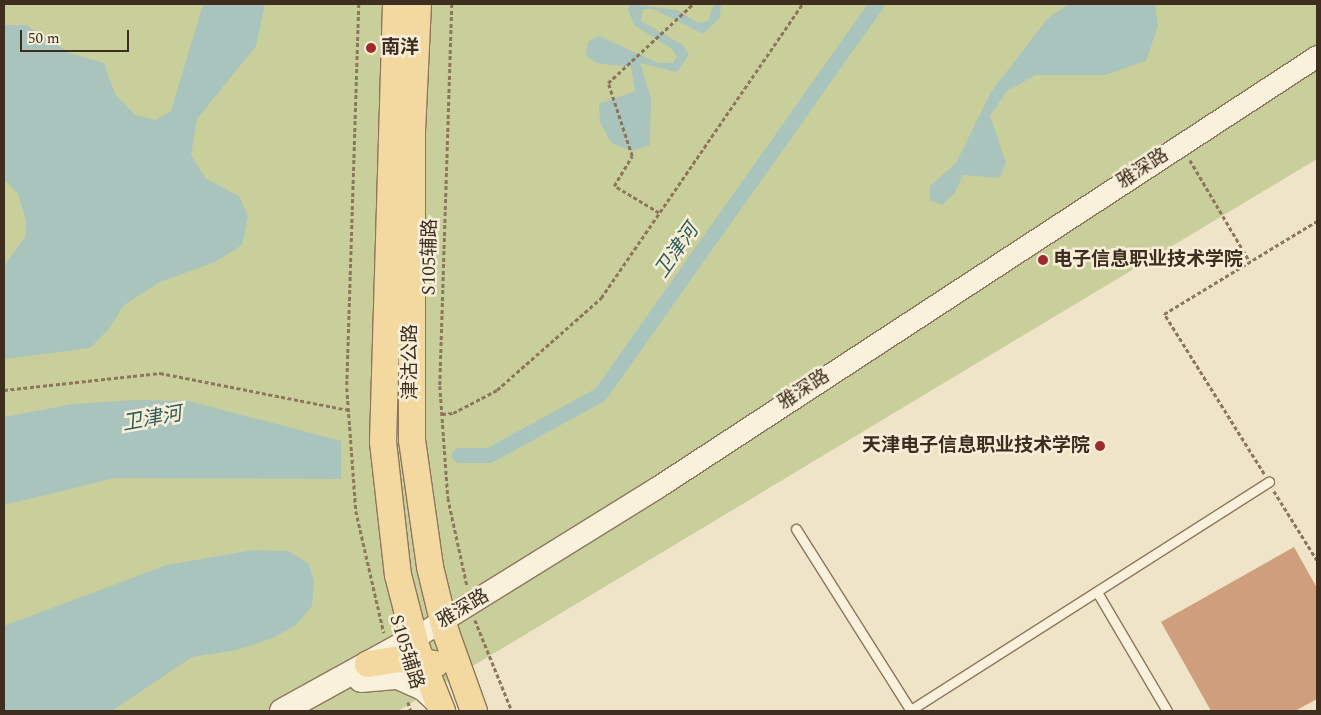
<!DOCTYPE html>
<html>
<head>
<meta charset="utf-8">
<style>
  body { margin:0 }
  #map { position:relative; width:1321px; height:715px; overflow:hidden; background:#f0e4c8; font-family:Spectral,"Noto Sans SC",serif }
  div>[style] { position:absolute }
  .green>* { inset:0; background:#c9cf9b }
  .water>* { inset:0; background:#a9c4bc }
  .canal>* { height:15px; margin:-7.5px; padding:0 7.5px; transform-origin:7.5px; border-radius:7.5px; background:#a9c4bc }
  .building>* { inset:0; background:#cf9f7d }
  .path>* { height:2.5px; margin-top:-1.25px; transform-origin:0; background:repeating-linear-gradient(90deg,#8d765c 0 4px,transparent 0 6.5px) }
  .roads { filter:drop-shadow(1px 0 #8d765c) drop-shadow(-1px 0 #8d765c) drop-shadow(0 1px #8d765c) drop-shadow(0 -1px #8d765c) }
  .service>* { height:9px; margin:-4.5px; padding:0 4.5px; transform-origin:4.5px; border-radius:4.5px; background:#faf1dc }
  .tertiary>* { height:21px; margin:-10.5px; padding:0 10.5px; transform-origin:10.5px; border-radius:10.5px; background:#faf1dc }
  .secondary>* { height:24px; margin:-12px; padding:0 12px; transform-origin:12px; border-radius:12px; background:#faf1dc }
  .primary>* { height:26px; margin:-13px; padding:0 13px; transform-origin:13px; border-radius:13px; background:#f3d9a0 }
  .dots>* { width:14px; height:14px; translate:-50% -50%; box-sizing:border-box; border:2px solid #f7eed8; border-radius:50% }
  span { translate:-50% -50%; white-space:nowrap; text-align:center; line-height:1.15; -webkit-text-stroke:5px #f7eed8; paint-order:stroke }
  .poi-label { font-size:19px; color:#3d2e20; font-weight:700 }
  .left { translate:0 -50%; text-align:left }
  .right { translate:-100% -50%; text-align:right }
  .street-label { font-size:19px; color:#3d2e20 }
  .water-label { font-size:20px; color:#2f5d5a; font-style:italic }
  .frame { position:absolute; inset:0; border:5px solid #3d2e20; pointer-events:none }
  .scale { position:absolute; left:20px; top:30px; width:109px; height:22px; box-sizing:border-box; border:2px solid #3d2e20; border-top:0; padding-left:6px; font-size:15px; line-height:18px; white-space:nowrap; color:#3d2e20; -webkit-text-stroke:4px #f7eed8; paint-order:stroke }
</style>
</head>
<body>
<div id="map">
  <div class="green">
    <i style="clip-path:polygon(4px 4px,1317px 4px,1317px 159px,398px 711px,4px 711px)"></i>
  </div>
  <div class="water">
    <i style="clip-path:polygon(203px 4px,265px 4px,256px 46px,197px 119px,191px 155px,206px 179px,239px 196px,248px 216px,242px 245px,215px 262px,160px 282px,124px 305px,109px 329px,90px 348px,4px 359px,4px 266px,25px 237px,26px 221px,18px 194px,4px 179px,4px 25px,26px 25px,70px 53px,104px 63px,115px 94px,135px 115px,156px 120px,171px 111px)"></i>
    <i style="clip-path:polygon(631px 4px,677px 10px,698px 23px,708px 21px,714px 4px,721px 4px,720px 18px,703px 34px,653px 9px,643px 9px,641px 21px,683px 45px,689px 55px,677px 72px,640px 63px,651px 98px,650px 145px,632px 151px,611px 143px,600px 122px,599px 104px,635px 91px,631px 67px,596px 63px,586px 55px,588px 42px,599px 36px,658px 63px,673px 63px,677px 57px,672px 49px,634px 25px,628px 10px)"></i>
    <i style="clip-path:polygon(1069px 4px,1155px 4px,1158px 26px,1146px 61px,1105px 75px,1036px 75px,1007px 91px,990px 116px,1006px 163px,999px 178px,963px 175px,954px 194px,942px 205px,930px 200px,930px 186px,956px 163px,991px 92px,1048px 18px)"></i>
    <i style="clip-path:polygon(136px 400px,189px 401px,341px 441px,341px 479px,115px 478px,4px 505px,4px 417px,73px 404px)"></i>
    <i style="clip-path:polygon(253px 550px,288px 551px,308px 563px,314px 580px,312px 606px,296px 625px,273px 638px,237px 650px,192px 657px,112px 711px,4px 711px,4px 626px,167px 565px)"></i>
  </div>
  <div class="canal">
    <i style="left:459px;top:455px;width:30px"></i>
    <i style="left:489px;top:455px;width:127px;rotate:-28.8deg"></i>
    <i style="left:600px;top:394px;width:478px;rotate:-54.7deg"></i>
  </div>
  <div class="building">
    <i style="clip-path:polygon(1294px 547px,1317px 588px,1317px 699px,1295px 711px,1211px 711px,1161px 622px)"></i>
  </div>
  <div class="path">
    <i style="left:359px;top:4px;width:384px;rotate:91.8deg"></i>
    <i style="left:347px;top:388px;width:123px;rotate:85.8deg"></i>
    <i style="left:356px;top:511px;width:125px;rotate:77.1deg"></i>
    <i style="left:452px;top:4px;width:382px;rotate:91.8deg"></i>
    <i style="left:440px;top:386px;width:112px;rotate:85.9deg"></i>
    <i style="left:448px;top:498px;width:89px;rotate:77.7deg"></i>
    <i style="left:1190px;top:160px;width:118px;rotate:59.5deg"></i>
    <i style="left:659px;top:213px;width:52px;rotate:-149deg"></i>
    <i style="left:614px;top:186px;width:35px;rotate:-59deg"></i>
    <i style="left:632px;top:156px;width:77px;rotate:-108.2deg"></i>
    <i style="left:608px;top:83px;width:116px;rotate:-42.9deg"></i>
    <i style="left:4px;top:390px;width:157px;rotate:-6.2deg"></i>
    <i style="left:160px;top:373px;width:193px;rotate:11.1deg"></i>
    <i style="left:442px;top:414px;width:11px;rotate:-5deg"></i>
    <i style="left:453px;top:413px;width:50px;rotate:-27.6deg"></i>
    <i style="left:497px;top:390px;width:139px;rotate:-41.5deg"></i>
    <i style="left:601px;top:298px;width:356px;rotate:-55.6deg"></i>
    <i style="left:1264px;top:474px;width:189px;rotate:-122deg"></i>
    <i style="left:1164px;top:314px;width:179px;rotate:-31.3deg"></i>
    <i style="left:1274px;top:491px;width:81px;rotate:58.1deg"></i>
    <i style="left:475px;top:620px;width:98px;rotate:67.9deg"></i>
    <i style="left:408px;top:702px;width:9px;rotate:72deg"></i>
  </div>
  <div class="roads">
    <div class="service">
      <i style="left:796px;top:529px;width:215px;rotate:57.7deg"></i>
      <i style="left:1097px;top:592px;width:138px;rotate:59.5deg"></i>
      <i style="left:909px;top:711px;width:427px;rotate:-32.5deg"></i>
    </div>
    <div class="tertiary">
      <i style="left:414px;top:638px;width:285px;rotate:-31.8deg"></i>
      <i style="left:656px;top:488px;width:790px;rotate:-33.17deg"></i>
    </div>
    <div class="secondary">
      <i style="left:361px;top:680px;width:37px;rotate:-5deg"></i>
      <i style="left:398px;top:677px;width:27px;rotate:24deg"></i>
      <i style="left:423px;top:688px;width:22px;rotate:43deg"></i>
      <i style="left:282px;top:711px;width:151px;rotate:-28.9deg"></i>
    </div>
    <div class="primary">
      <i style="left:396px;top:4px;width:438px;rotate:91.7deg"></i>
      <i style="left:383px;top:442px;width:134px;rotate:83.6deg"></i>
      <i style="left:398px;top:575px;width:76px;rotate:75.6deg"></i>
      <i style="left:417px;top:649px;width:67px;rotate:68deg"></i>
      <i style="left:418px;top:4px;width:127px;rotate:92.7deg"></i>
      <i style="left:412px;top:131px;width:309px;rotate:90deg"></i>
      <i style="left:412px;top:440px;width:128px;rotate:81.9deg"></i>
      <i style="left:430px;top:567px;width:68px;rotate:76.4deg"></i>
      <i style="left:446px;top:633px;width:83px;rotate:70.3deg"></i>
      <i style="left:368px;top:664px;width:32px;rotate:-9deg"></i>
      <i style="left:400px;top:659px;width:36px;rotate:8deg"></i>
    </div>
  </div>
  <div class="dots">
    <i style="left:371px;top:48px;background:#9e2a2b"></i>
    <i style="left:1043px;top:260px;background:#9e2a2b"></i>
    <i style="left:1100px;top:446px;background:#9e2a2b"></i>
  </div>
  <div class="poi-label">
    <span class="left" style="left:381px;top:48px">南洋</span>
    <span class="left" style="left:1053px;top:260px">电子信息职业技术学院</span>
    <span class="right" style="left:1090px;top:446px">天津电子信息职业技术学院</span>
  </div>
  <div class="street-label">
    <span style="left:1143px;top:169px;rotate:-33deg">雅深路</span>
    <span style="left:430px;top:257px;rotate:-89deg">S105辅路</span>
    <span style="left:411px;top:362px;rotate:-90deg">津沽公路</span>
    <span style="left:804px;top:390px;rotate:-33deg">雅深路</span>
    <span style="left:463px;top:609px;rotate:-31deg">雅深路</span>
    <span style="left:406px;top:652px;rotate:73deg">S105辅路</span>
  </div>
  <div class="water-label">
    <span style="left:677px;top:251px;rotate:-55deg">卫津河</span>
    <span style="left:152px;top:419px;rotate:-10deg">卫津河</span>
  </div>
  <div class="frame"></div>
  <div class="scale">50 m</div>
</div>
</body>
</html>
